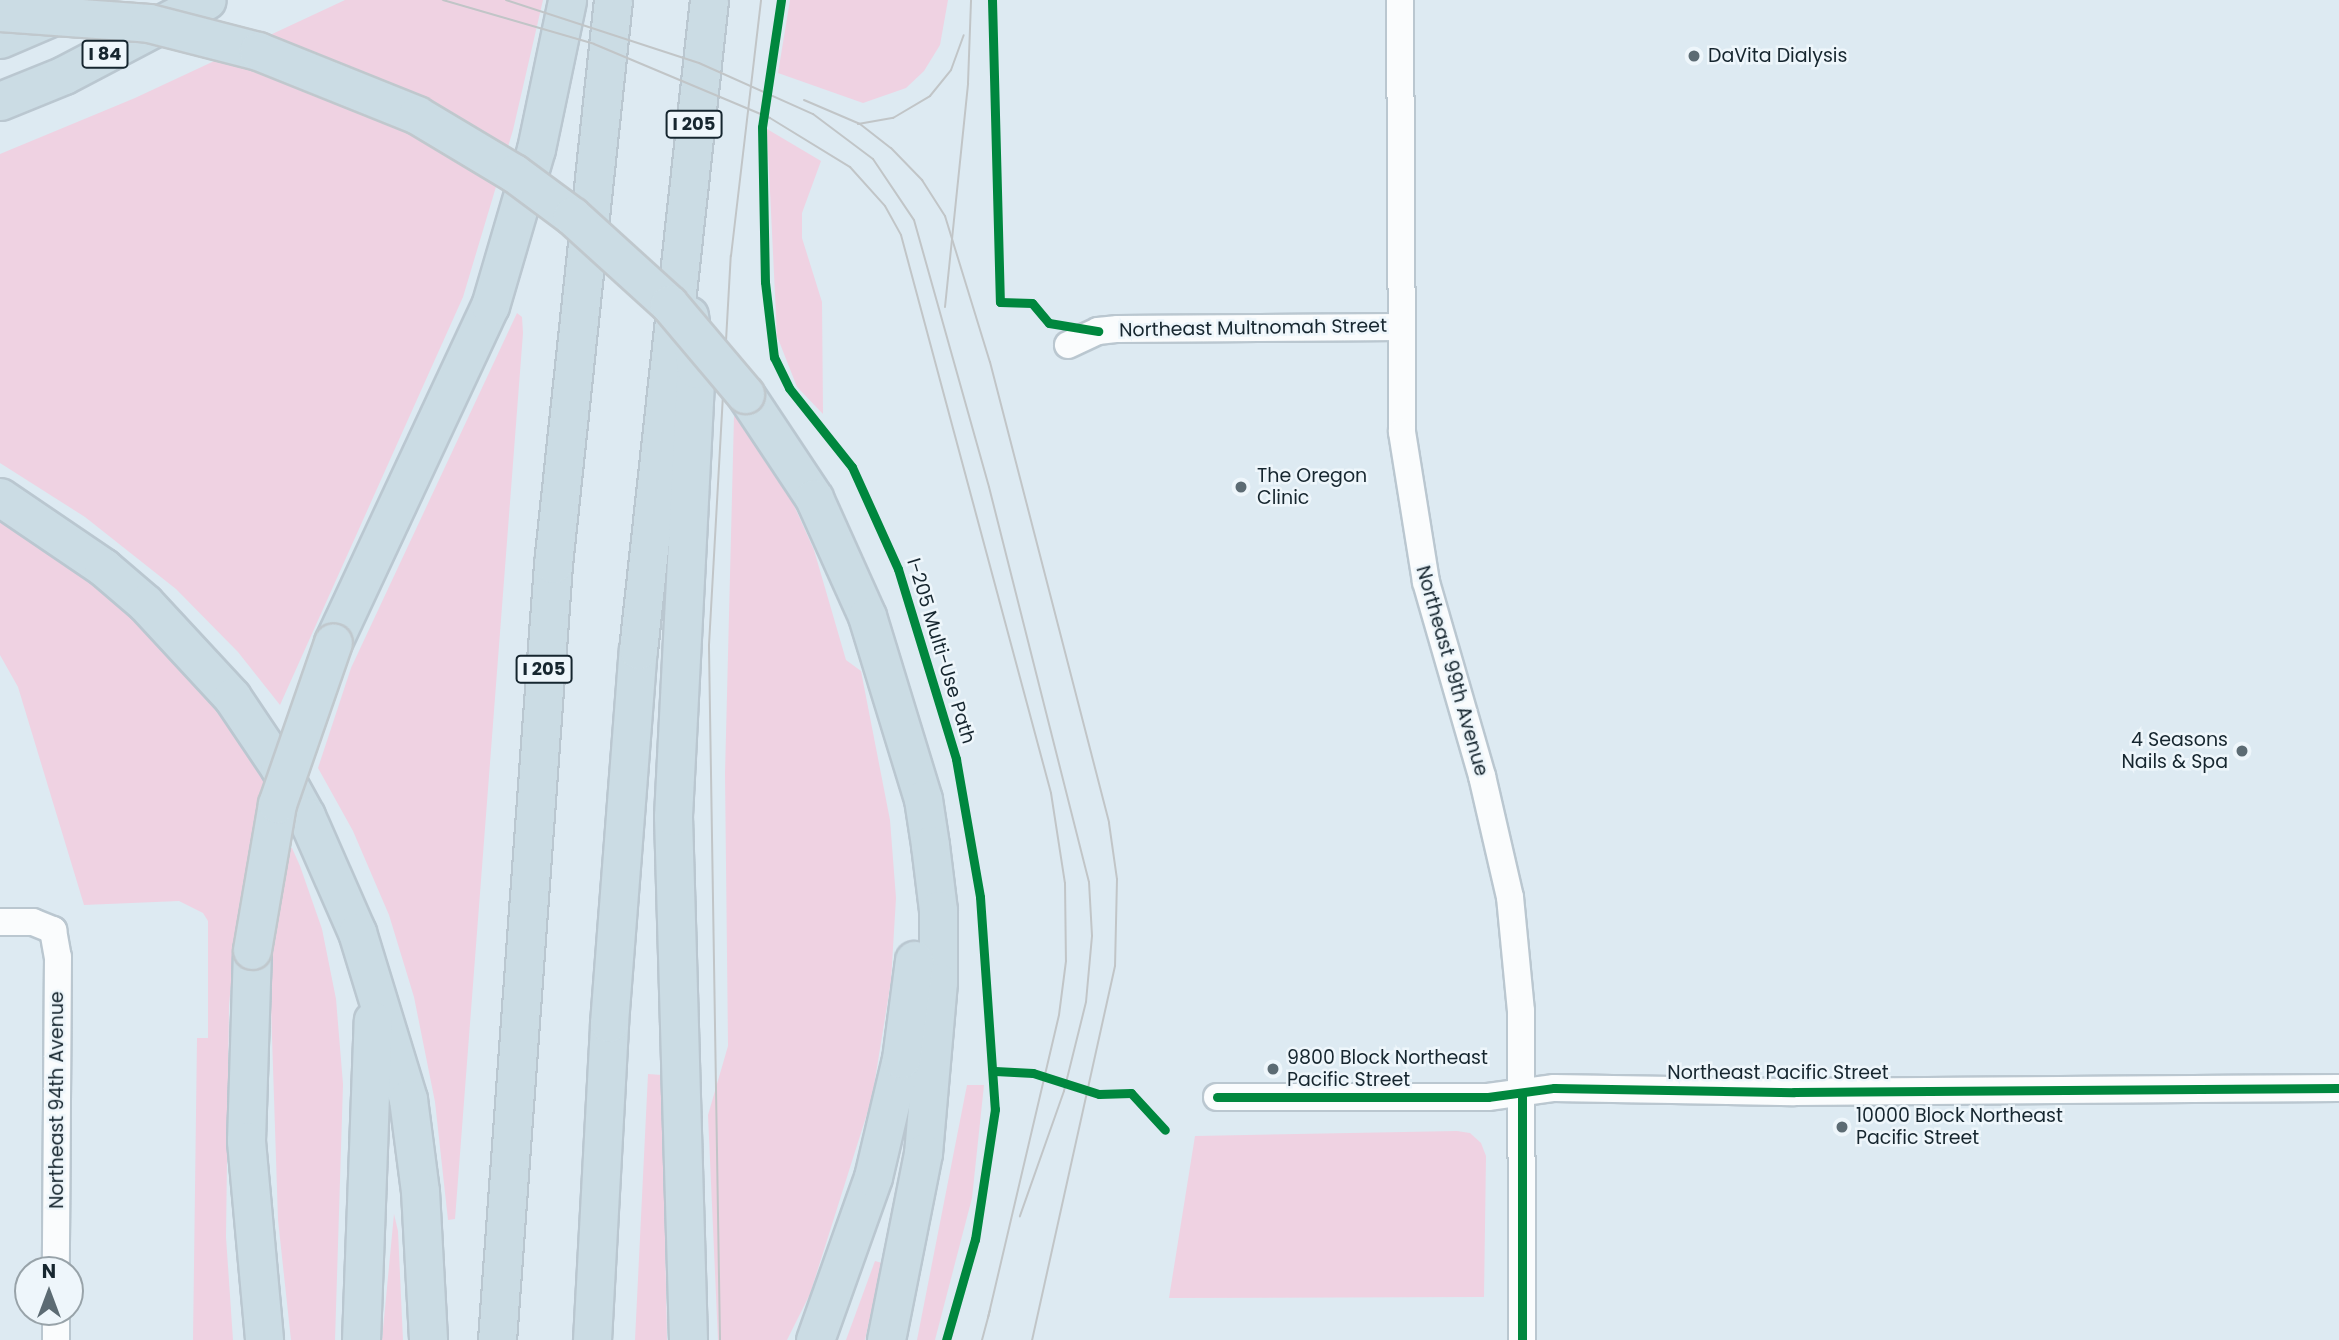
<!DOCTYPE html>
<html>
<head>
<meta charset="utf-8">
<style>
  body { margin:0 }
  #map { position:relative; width:2339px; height:1340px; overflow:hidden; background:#ddeaf2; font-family:Poppins,sans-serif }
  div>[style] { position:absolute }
  .green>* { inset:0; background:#efd2e2 }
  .roads { filter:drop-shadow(2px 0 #bac7d0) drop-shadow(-2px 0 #bac7d0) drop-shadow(0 2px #bac7d0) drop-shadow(0 -2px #bac7d0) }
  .minor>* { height:26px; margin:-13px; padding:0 13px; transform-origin:13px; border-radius:13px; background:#fafcfd }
  .highway>* { height:37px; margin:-18.5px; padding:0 18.5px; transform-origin:18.5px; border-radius:18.5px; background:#cbdce4 }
  .tram>* { height:2px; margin:-1px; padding:0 1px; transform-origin:1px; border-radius:1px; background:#c1c5c7 }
  .bridges { filter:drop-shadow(2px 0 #c0c8cd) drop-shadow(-2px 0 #c0c8cd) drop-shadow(0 2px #c0c8cd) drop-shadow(0 -2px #c0c8cd) }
  .highway-bridge>* { height:37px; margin:-18.5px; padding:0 18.5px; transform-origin:18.5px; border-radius:18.5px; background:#cbdce4 }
  .cycleway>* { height:9px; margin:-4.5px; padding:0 4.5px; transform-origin:4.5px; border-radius:4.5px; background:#00873e }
  .dots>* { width:19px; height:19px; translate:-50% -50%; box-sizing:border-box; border:4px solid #eef6fb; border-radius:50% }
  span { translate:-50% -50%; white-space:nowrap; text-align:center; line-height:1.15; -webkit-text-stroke:5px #eef6fb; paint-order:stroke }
  .shield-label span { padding:2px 5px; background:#eef6fb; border:2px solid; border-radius:5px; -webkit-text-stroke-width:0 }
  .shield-label { font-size:18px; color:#16262f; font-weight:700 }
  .poi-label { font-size:19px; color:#16262f }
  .left { translate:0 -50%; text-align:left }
  .right { translate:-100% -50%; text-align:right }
  .street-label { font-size:19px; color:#16262f }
  .north { position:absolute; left:14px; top:1256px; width:70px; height:70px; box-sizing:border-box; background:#eef6fb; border:2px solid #98a3a9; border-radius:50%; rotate:0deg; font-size:19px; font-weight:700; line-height:28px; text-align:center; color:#16262f }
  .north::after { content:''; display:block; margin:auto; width:24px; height:32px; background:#5c6b73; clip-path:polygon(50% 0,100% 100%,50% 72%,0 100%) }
</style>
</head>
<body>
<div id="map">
  <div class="green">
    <i style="clip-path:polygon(345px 0,543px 0,513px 130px,463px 297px,280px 705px,238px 652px,176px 589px,85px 517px,0 463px,0 154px,135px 98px)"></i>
    <i style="clip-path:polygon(790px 0,948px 0,940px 45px,924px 71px,906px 88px,863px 103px,778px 73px)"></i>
    <i style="clip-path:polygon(767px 129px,821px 161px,802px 213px,802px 238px,822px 302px,823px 414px,797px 387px,777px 336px)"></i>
    <i style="clip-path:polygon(517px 313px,522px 317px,523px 333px,455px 1219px,448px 1220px,435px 1102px,414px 997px,389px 915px,353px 831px,318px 768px,351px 668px)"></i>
    <i style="clip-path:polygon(734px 416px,743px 416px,780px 474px,814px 550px,846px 660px,861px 671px,890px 820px,896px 898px,891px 981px,872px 1098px,810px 1294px,787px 1340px,718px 1340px,708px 1115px,728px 1046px,725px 774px)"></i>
    <i style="clip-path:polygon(0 517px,73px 567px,128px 613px,223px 714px,268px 775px,238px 913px,229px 1005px,226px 1237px,233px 1340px,193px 1340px,197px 1038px,208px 1038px,208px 921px,203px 913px,179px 901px,84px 905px,18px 687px,0 655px)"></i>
    <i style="clip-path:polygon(286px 848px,292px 848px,300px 866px,322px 929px,336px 999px,343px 1084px,335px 1340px,291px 1340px,278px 1220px,270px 976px)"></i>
    <i style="clip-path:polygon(648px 1074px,662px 1075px,667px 1340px,635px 1340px)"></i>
    <i style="clip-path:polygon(967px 1085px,984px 1085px,972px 1198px,935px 1340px,917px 1340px)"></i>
    <i style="clip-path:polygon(1457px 1131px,1470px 1133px,1481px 1143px,1486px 1156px,1484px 1297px,1169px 1298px,1195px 1136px)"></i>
    <i style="clip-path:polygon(394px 1214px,398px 1231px,403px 1340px,382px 1340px)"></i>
    <i style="clip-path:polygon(875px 1261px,882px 1263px,865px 1340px,846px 1340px)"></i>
  </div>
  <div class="roads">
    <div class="minor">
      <i style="left:1400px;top:0;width:432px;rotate:89.7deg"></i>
      <i style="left:1402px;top:432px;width:152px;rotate:80.9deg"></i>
      <i style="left:1426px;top:582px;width:202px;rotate:73.9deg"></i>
      <i style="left:1482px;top:776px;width:124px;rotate:77deg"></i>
      <i style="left:1510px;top:897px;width:115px;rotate:84.5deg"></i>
      <i style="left:1521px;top:1011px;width:329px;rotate:89.8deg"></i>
      <i style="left:1068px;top:345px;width:33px;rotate:-25deg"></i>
      <i style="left:1098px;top:331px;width:20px;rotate:-6deg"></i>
      <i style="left:1118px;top:329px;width:282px;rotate:-0.4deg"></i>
      <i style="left:0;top:922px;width:33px"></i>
      <i style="left:33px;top:922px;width:22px;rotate:22deg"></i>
      <i style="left:53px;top:930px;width:27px;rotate:80deg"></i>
      <i style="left:58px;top:957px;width:313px;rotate:90.4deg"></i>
      <i style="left:1217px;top:1097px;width:271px"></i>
      <i style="left:1488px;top:1097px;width:67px;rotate:-7.8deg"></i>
      <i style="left:1554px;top:1088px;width:240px;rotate:1deg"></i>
      <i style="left:1794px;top:1092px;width:545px;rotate:-0.42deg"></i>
      <i style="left:56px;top:1340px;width:28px;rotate:-90deg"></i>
    </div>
    <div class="highway">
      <i style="left:0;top:39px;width:99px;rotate:-23.2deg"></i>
      <i style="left:0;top:101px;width:69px;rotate:-22.1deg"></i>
      <i style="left:64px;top:75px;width:161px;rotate:-27.7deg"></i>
      <i style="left:745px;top:394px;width:125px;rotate:56.4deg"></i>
      <i style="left:814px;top:498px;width:129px;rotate:65.8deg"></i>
      <i style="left:867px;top:616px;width:191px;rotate:73deg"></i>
      <i style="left:923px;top:799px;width:47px;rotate:81.3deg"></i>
      <i style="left:930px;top:845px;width:65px;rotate:83deg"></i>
      <i style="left:938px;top:910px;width:72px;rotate:90deg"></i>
      <i style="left:938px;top:982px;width:172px;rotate:95deg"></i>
      <i style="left:923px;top:1153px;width:191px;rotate:101.2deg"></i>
      <i style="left:0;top:497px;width:125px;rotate:34.2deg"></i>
      <i style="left:103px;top:567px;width:55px;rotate:40.6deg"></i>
      <i style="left:145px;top:603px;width:128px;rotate:47.2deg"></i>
      <i style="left:232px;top:697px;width:84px;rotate:56.1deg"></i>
      <i style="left:279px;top:767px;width:56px;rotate:61.1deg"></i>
      <i style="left:306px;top:816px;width:127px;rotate:66.3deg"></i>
      <i style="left:357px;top:932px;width:175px;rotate:73deg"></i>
      <i style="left:408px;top:1099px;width:93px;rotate:82.6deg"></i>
      <i style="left:420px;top:1191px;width:149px;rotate:86.9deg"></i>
      <i style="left:333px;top:642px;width:371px;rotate:-65deg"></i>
      <i style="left:490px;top:306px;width:164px;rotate:-73.7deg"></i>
      <i style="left:536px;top:149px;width:152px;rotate:-78.2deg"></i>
      <i style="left:252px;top:950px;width:191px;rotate:91.8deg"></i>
      <i style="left:246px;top:1141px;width:200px;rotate:84.8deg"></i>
      <i style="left:361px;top:1340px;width:320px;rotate:-87.9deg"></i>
      <i style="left:497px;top:1340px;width:778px;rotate:-85.87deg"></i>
      <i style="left:553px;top:564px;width:567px;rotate:-83.93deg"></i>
      <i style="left:592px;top:1340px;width:317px;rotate:-86.9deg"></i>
      <i style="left:609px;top:1023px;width:374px;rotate:-85.6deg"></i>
      <i style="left:638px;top:650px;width:654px;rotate:-83.77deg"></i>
      <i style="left:688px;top:1340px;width:524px;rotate:-91.64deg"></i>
      <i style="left:673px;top:816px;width:448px;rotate:-87.1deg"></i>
      <i style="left:696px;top:369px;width:54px;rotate:-97.4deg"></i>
      <i style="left:815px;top:1340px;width:173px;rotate:-70.4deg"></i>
      <i style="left:873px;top:1177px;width:121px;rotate:-76.7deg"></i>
      <i style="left:901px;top:1059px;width:100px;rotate:-82.5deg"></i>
    </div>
  </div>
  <div class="tram">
    <i style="left:443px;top:0;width:157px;rotate:16.2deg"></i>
    <i style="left:594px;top:44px;width:191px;rotate:22.8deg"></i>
    <i style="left:770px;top:118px;width:94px;rotate:31.5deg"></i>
    <i style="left:850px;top:167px;width:52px;rotate:48.1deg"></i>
    <i style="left:885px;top:206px;width:33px;rotate:61deg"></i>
    <i style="left:901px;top:235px;width:578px;rotate:74.95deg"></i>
    <i style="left:1051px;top:793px;width:91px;rotate:81.2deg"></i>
    <i style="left:1065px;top:883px;width:78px;rotate:89.3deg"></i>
    <i style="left:1066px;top:961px;width:54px;rotate:97.4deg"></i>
    <i style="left:1059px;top:1015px;width:311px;rotate:103.2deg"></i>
    <i style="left:506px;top:0;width:203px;rotate:18.1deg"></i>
    <i style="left:699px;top:63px;width:125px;rotate:24.1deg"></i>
    <i style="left:813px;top:114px;width:75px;rotate:36.9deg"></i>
    <i style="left:873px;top:159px;width:73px;rotate:56.1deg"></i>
    <i style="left:914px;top:220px;width:277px;rotate:74.3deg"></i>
    <i style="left:989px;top:487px;width:407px;rotate:75.8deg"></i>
    <i style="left:1089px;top:882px;width:54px;rotate:86.8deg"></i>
    <i style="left:1092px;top:936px;width:66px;rotate:95.2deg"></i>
    <i style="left:1086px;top:1002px;width:92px;rotate:103.9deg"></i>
    <i style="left:1064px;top:1091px;width:133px;rotate:109.4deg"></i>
    <i style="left:804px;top:100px;width:61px;rotate:23.2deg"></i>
    <i style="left:860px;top:124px;width:39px;rotate:38deg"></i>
    <i style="left:891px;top:148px;width:45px;rotate:45.9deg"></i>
    <i style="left:922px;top:180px;width:43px;rotate:57.4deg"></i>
    <i style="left:945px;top:216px;width:153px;rotate:72.9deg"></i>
    <i style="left:990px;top:362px;width:476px;rotate:75.5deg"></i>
    <i style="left:1109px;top:823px;width:57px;rotate:81.9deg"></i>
    <i style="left:1117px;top:879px;width:87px;rotate:91.3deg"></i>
    <i style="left:1115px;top:966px;width:383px;rotate:102.5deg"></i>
    <i style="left:858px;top:124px;width:36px;rotate:-10deg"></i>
    <i style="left:893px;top:118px;width:43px;rotate:-30.7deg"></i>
    <i style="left:930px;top:96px;width:33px;rotate:-51deg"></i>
    <i style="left:951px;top:70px;width:37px;rotate:-70deg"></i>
    <i style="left:945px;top:307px;width:225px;rotate:-84.1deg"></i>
    <i style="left:968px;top:83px;width:83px;rotate:-87.9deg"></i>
    <i style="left:720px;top:1340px;width:695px;rotate:-90.91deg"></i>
    <i style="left:709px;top:645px;width:390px;rotate:-86.8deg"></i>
    <i style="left:731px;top:256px;width:258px;rotate:-83.3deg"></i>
    <i style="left:982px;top:1340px;width:31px;rotate:-75deg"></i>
  </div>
  <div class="bridges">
    <div class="highway-bridge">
      <i style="left:0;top:12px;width:149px;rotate:4.2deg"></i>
      <i style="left:149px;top:23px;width:113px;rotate:14.4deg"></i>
      <i style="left:258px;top:51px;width:171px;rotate:21.9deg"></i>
      <i style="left:417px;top:115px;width:113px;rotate:30.9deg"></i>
      <i style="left:514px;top:173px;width:72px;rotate:36.6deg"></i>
      <i style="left:572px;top:216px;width:131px;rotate:42.2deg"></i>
      <i style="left:669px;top:304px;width:118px;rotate:49.8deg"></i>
      <i style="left:252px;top:950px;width:148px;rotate:-80.3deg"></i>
      <i style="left:277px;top:804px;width:171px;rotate:-70.9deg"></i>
    </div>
  </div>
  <div class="cycleway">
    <i style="left:781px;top:0;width:128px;rotate:98.5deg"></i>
    <i style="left:762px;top:127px;width:155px;rotate:88.9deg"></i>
    <i style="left:765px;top:282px;width:76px;rotate:83.2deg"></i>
    <i style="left:774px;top:357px;width:34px;rotate:64deg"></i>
    <i style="left:789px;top:388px;width:101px;rotate:51.4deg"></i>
    <i style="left:852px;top:467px;width:112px;rotate:65.7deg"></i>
    <i style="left:898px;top:569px;width:199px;rotate:73deg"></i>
    <i style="left:956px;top:759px;width:140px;rotate:80.1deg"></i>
    <i style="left:980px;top:897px;width:213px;rotate:86deg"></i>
    <i style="left:995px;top:1109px;width:132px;rotate:98.7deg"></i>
    <i style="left:975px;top:1239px;width:105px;rotate:106deg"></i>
    <i style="left:992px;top:0;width:302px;rotate:88.5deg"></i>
    <i style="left:1000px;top:302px;width:32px;rotate:2deg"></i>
    <i style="left:1032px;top:303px;width:26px;rotate:50deg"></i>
    <i style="left:1049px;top:323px;width:50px;rotate:9.3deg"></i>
    <i style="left:995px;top:1071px;width:38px;rotate:3deg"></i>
    <i style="left:1033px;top:1073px;width:69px;rotate:17.7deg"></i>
    <i style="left:1099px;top:1094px;width:32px;rotate:-2deg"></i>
    <i style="left:1131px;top:1093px;width:50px;rotate:47.4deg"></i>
    <i style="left:1217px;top:1097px;width:271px"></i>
    <i style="left:1488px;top:1097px;width:67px;rotate:-7.8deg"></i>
    <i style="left:1554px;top:1088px;width:240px;rotate:1deg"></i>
    <i style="left:1794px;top:1092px;width:545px;rotate:-0.42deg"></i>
    <i style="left:1522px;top:1340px;width:247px;rotate:-90deg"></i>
  </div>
  <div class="dots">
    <i style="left:1694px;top:56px;background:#5c6b73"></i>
    <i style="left:1241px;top:487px;background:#5c6b73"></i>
    <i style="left:2242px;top:751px;background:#5c6b73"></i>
    <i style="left:1273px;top:1069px;background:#5c6b73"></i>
    <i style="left:1842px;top:1127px;background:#5c6b73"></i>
  </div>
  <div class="shield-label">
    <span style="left:105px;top:54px">I 84</span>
    <span style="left:694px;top:124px">I 205</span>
    <span style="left:544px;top:669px">I 205</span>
  </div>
  <div class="poi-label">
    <span class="left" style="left:1708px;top:56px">DaVita Dialysis</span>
    <span class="left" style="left:1257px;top:487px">The Oregon<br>Clinic</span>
    <span class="right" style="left:2228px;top:751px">4 Seasons<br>Nails &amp; Spa</span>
    <span class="left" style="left:1287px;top:1069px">9800 Block Northeast<br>Pacific Street</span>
    <span class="left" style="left:1856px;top:1127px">10000 Block Northeast<br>Pacific Street</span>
  </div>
  <div class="street-label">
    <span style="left:1253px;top:328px;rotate:-1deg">Northeast Multnomah Street</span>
    <span style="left:941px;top:651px;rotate:73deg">I-205 Multi-Use Path</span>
    <span style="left:1452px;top:671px;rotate:74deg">Northeast 99th Avenue</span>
    <span style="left:1778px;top:1073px">Northeast Pacific Street</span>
    <span style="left:57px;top:1100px;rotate:-90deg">Northeast 94th Avenue</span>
  </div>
  <div class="north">N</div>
</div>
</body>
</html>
